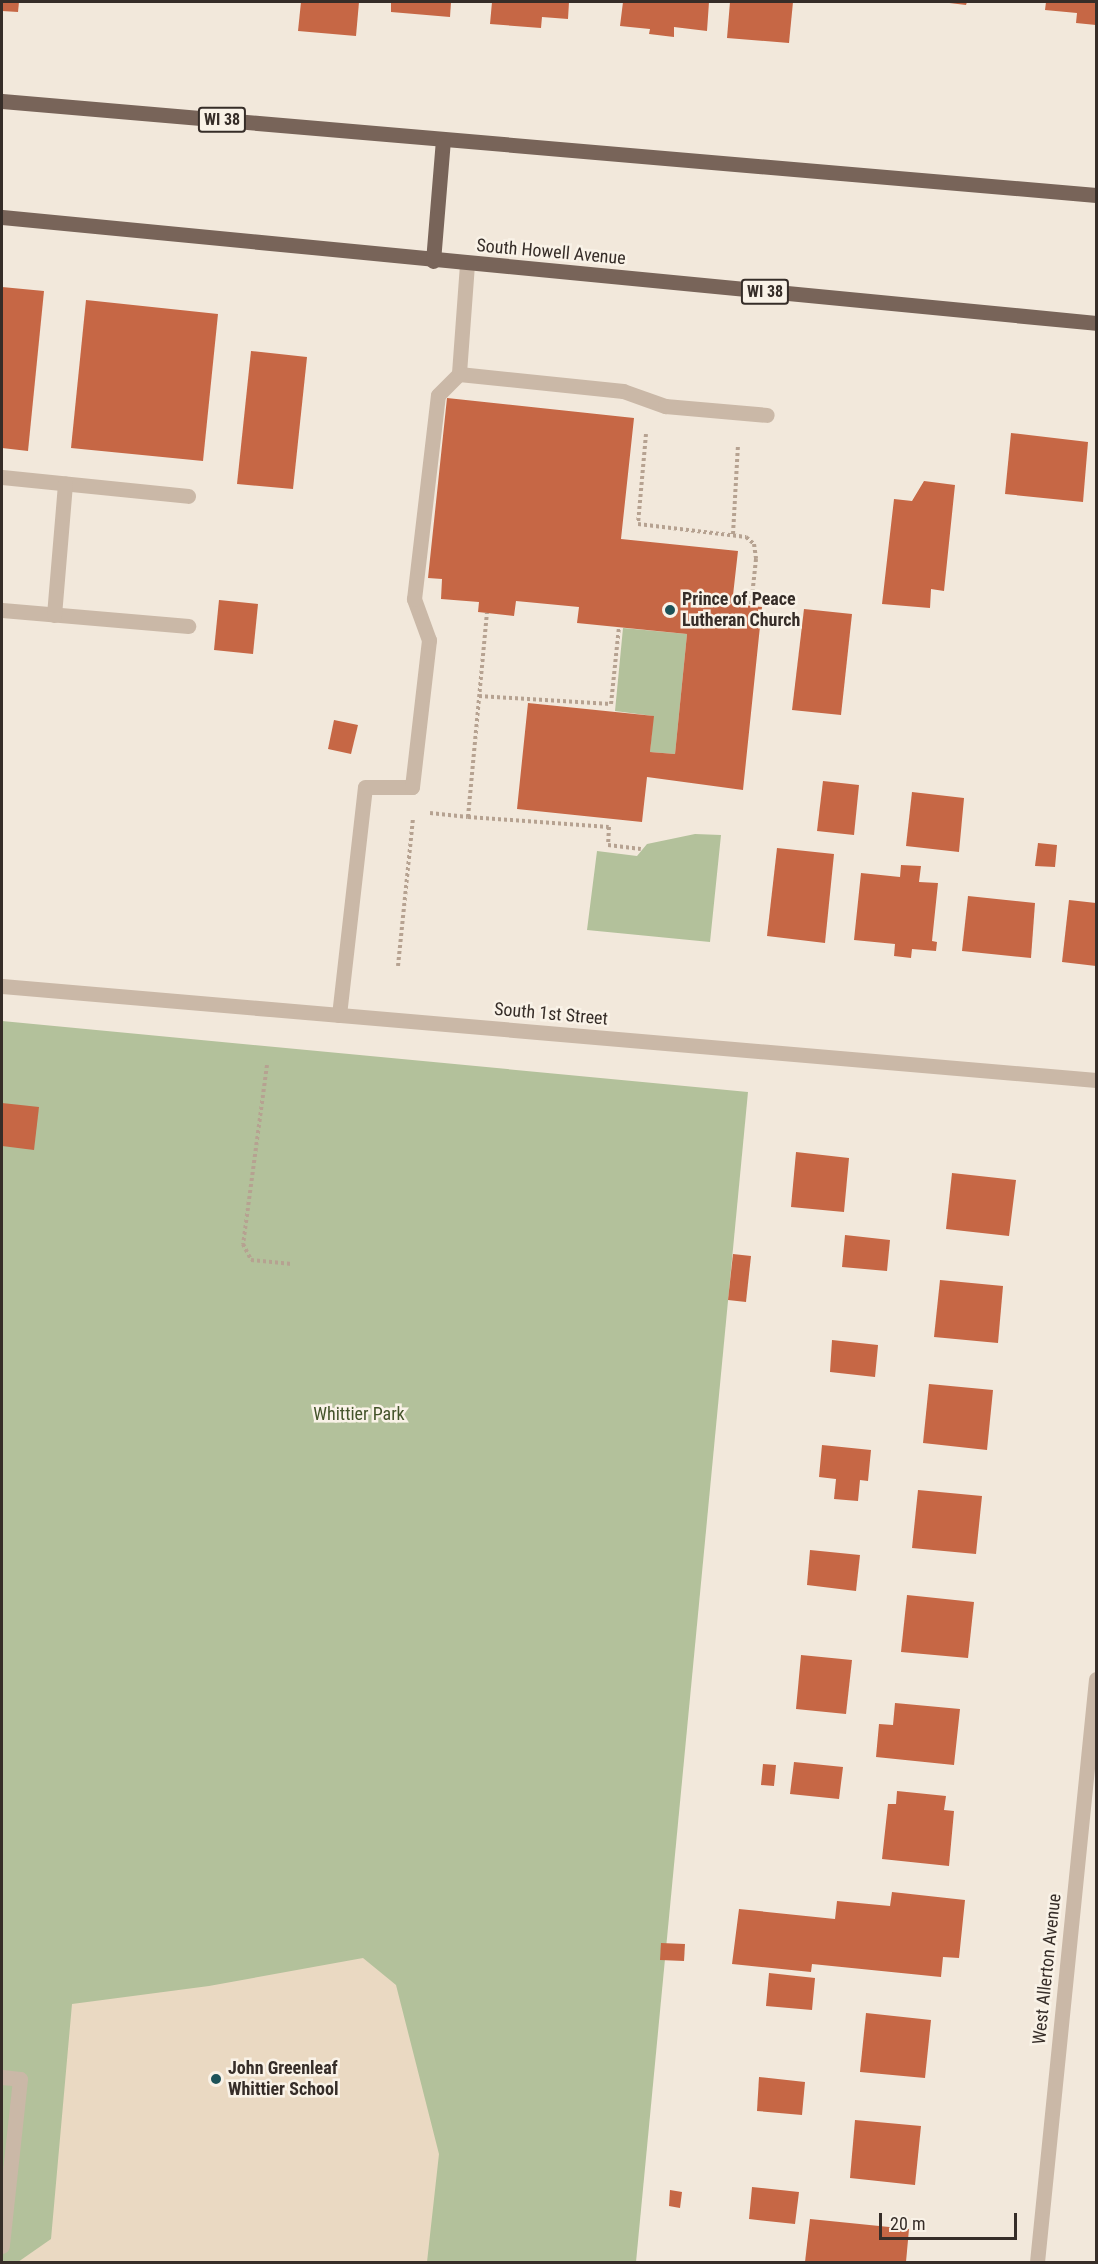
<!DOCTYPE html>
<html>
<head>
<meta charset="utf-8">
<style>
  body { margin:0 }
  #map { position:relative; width:1098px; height:2264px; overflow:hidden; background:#f2e8db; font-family:"Roboto Condensed",sans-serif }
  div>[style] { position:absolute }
  .green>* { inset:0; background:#b3c19b }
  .plaza>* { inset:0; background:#ead9c2 }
  .building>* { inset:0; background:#c66745 }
  .path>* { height:4px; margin-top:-2px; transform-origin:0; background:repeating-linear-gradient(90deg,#b6a291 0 3px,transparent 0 6px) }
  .lane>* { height:15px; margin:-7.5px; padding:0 7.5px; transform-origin:7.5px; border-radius:7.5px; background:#cab8a7 }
  .street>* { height:15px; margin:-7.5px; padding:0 7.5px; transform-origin:7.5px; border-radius:7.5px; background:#cab8a7 }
  .primary>* { height:15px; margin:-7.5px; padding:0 7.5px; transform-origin:7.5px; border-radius:7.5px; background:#786459 }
  .dots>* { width:16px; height:16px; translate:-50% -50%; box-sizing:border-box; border:3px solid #f9f2e7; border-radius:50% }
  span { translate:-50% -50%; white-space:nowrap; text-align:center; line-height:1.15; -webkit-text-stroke:5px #f9f2e7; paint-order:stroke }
  .shield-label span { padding:2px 4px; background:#f9f2e7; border:2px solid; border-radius:4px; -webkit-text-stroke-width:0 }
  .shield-label { font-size:16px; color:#362d28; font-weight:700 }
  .street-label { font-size:18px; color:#362d28 }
  .poi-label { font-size:18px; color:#362d28; font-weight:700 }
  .left { translate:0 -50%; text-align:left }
  .park-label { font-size:18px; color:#44542b }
  .frame { position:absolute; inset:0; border:3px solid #362d28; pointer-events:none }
  .scale { position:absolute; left:879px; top:2213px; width:138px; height:27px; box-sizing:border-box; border:3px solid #362d28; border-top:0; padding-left:8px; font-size:18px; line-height:21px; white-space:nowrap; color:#362d28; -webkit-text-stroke:4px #f9f2e7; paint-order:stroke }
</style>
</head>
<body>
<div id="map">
  <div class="green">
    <i style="clip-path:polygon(623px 628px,687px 634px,675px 754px,650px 752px,653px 716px,615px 711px)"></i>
    <i style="clip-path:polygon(695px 834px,721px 835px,710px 942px,587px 930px,597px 851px,637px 856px,647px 844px)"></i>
    <i style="clip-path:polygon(2px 1021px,748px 1092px,636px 2262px,2px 2262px)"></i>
  </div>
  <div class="plaza">
    <i style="clip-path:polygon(363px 1958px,396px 1985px,439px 2154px,427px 2262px,18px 2262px,51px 2239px,72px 2004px,209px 1986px)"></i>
  </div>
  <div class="building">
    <i style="clip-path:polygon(2px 2px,19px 2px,18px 12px,2px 11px)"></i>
    <i style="clip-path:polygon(301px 2px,359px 2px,356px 36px,298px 31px)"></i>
    <i style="clip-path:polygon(391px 2px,451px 2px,450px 17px,391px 12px)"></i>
    <i style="clip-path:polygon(492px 2px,569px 2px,568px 19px,542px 17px,541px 28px,490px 24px)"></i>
    <i style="clip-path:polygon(623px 2px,709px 2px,707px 31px,674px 27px,674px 37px,649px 34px,650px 29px,620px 26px)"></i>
    <i style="clip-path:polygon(730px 2px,793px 2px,789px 43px,727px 38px)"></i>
    <i style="clip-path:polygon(941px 2px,967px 2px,966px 5px)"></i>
    <i style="clip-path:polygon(1046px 2px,1096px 2px,1096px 25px,1076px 23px,1077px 13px,1045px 10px)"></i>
    <i style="clip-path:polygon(2px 287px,44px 291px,28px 451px,2px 448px)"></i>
    <i style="clip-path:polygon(86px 300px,218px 314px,203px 461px,71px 448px)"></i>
    <i style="clip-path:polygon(251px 351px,307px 357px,293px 489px,237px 484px)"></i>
    <i style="clip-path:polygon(447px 398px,634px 418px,621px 539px,738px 551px,732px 604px,762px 607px,743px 790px,647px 777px,642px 822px,517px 809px,528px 703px,654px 716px,650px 752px,675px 754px,687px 634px,577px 623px,579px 607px,516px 601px,514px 616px,478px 612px,479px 602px,441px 599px,442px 579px,428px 578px)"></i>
    <i style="clip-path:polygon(1011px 433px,1088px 442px,1083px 502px,1005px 494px)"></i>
    <i style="clip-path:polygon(924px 481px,955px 485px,944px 591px,931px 589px,930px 608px,882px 604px,894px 499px,912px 501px)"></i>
    <i style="clip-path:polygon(219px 600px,258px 604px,253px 654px,214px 650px)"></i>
    <i style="clip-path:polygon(804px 609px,852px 614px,841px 715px,792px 710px)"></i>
    <i style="clip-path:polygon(334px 720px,358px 725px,351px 754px,328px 749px)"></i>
    <i style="clip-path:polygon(823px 781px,859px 785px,854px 835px,817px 831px)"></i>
    <i style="clip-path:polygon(912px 792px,964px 798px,959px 852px,906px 846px)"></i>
    <i style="clip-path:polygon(1038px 843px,1057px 845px,1055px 867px,1035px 866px)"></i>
    <i style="clip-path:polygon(777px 848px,834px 854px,825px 943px,767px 936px)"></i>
    <i style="clip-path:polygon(901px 865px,921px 866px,919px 882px,938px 883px,932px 941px,937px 942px,936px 951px,912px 949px,911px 958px,894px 956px,895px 944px,854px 940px,861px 873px,900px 877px)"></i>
    <i style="clip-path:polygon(968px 896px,1035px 903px,1031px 958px,962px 951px)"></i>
    <i style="clip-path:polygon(1069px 900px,1096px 903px,1096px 966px,1062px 962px)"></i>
    <i style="clip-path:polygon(2px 1103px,39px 1107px,34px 1150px,2px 1146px)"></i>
    <i style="clip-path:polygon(796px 1152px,849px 1158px,844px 1212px,791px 1207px)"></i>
    <i style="clip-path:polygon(952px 1173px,1016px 1180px,1009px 1236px,946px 1229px)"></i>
    <i style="clip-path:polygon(845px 1235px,890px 1240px,887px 1271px,842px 1267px)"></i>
    <i style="clip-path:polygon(733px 1254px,751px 1256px,746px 1302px,728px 1300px)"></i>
    <i style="clip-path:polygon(940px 1280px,1003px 1286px,998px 1343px,934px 1337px)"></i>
    <i style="clip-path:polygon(832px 1340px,878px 1345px,875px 1377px,830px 1372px)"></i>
    <i style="clip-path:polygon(929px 1384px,993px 1390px,987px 1450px,923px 1443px)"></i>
    <i style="clip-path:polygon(822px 1445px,871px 1450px,868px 1481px,860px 1480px,858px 1501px,834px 1499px,836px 1479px,819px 1477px)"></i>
    <i style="clip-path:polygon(918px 1490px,982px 1496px,976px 1554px,912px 1548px)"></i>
    <i style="clip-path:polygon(810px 1550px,860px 1555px,856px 1591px,807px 1585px)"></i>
    <i style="clip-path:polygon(907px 1595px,974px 1602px,968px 1658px,901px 1652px)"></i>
    <i style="clip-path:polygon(801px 1655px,852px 1660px,846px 1714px,796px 1709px)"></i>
    <i style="clip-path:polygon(895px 1703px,960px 1709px,954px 1765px,876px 1757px,879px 1724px,893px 1725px)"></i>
    <i style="clip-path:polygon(794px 1762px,843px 1767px,839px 1799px,790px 1794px)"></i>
    <i style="clip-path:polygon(763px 1764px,776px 1765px,774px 1786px,761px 1785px)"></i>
    <i style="clip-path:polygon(897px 1791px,946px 1796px,944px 1810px,954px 1811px,949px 1866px,882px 1859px,888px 1804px,896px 1804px)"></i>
    <i style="clip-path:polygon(892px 1892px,965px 1900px,959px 1958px,943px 1957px,941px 1977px,812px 1964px,811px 1972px,732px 1964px,739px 1909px,835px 1919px,837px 1901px,890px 1906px)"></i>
    <i style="clip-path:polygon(661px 1943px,685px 1944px,684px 1961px,660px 1960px)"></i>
    <i style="clip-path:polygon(769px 1973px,815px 1978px,812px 2010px,766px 2006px)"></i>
    <i style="clip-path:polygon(866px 2013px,931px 2020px,925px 2078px,860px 2072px)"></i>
    <i style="clip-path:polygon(759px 2077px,805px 2082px,802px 2115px,757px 2111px)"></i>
    <i style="clip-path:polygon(855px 2120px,921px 2126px,915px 2185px,850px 2178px)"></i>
    <i style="clip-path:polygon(752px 2187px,799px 2192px,795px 2224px,749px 2219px)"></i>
    <i style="clip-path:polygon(670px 2190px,682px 2192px,680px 2208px,669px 2206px)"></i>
    <i style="clip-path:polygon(810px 2219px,909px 2229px,906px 2262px,805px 2262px)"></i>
  </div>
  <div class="path">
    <i style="left:646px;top:434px;width:90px;rotate:95.1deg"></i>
    <i style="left:638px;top:524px;width:109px;rotate:6.9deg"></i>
    <i style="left:746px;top:537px;width:11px;rotate:41deg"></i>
    <i style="left:754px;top:544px;width:15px;rotate:82deg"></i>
    <i style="left:756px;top:559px;width:47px;rotate:96.1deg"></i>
    <i style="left:733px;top:534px;width:90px;rotate:-86.8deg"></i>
    <i style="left:479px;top:696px;width:132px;rotate:3.5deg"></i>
    <i style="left:611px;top:704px;width:77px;rotate:-84.1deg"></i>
    <i style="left:430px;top:813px;width:38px;rotate:6deg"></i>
    <i style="left:468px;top:817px;width:205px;rotate:-84.7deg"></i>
    <i style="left:468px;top:817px;width:141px;rotate:4.1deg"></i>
    <i style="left:609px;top:827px;width:18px;rotate:93deg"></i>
    <i style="left:608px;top:845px;width:33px;rotate:7deg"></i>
    <i style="left:398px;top:966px;width:149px;rotate:-84.2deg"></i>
    <i style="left:267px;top:1065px;width:181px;rotate:97.6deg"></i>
    <i style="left:243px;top:1244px;width:18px;rotate:63deg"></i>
    <i style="left:251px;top:1260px;width:41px;rotate:5.6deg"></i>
  </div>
  <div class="lane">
    <i style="left:467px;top:264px;width:110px;rotate:94.2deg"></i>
    <i style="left:459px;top:374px;width:165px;rotate:5.9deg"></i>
    <i style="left:623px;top:391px;width:45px;rotate:19.7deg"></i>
    <i style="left:665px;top:406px;width:102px;rotate:5deg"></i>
    <i style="left:2px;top:477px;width:187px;rotate:5.8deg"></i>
    <i style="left:2px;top:610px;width:187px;rotate:4.9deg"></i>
    <i style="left:54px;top:615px;width:132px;rotate:-85.2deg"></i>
    <i style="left:339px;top:1015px;width:229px;rotate:-83.5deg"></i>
    <i style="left:365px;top:787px;width:47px"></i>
    <i style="left:412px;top:787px;width:148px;rotate:-83.4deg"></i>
    <i style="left:429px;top:640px;width:44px;rotate:-110.1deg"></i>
    <i style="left:414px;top:599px;width:205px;rotate:-83.3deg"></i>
    <i style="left:438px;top:395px;width:30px;rotate:-45deg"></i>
    <i style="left:2px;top:2077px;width:18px;rotate:6deg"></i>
    <i style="left:20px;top:2079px;width:168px;rotate:96.2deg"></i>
  </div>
  <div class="street">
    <i style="left:2px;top:986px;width:1098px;rotate:4.91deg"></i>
    <i style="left:1037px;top:2262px;width:586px;rotate:-84.22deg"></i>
  </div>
  <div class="primary">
    <i style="left:2px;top:101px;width:1098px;rotate:4.91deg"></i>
    <i style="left:2px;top:217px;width:1099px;rotate:5.53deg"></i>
    <i style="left:433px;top:261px;width:122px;rotate:-85.3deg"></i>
  </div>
  <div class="dots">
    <i style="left:670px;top:610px;background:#1d5258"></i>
    <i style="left:216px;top:2079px;background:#1d5258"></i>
  </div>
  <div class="shield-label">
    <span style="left:222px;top:120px">WI 38</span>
    <span style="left:765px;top:292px">WI 38</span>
  </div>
  <div class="street-label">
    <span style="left:551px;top:252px;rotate:5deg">South Howell Avenue</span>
    <span style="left:551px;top:1014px;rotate:5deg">South 1st Street</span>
    <span style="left:1047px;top:1969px;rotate:-84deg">West Allerton Avenue</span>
  </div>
  <div class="poi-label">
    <span class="left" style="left:682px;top:610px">Prince of Peace<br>Lutheran Church</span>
    <span class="left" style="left:228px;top:2079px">John Greenleaf<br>Whittier School</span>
  </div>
  <div class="park-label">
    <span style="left:359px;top:1414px">Whittier Park</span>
  </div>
  <div class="frame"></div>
  <div class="scale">20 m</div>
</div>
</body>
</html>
